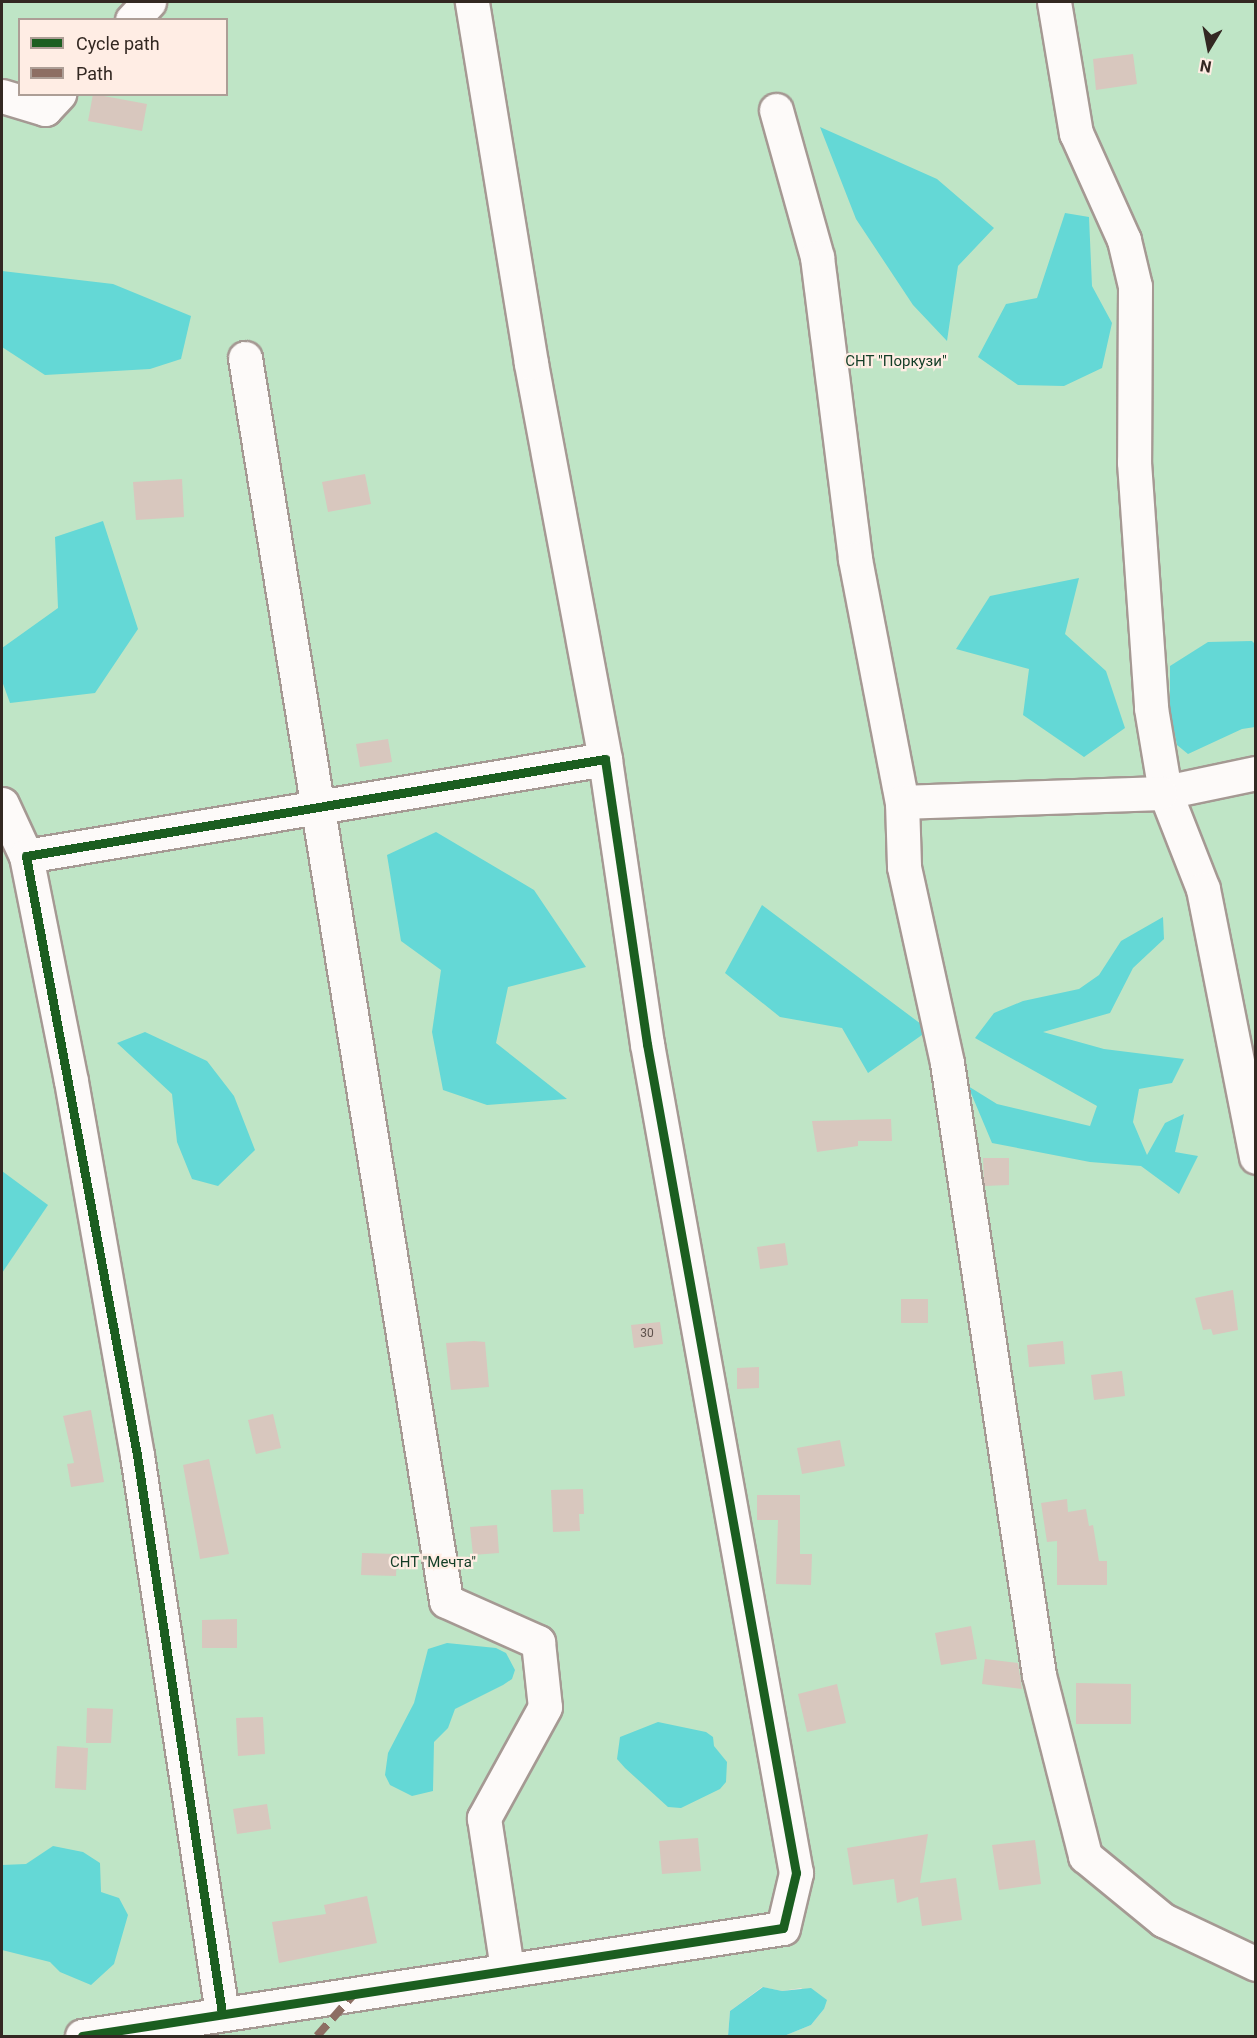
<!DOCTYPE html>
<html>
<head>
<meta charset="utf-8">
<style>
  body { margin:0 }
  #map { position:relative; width:1257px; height:2038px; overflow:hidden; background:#f0e0d8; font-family:Roboto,sans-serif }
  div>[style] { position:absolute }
  .green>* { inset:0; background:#bfe5c6 }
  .water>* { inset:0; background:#64d8d6 }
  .building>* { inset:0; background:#d8c7be }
  .roads { filter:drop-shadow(2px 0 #a59993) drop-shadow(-2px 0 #a59993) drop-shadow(0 2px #a59993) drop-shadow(0 -2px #a59993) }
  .minor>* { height:33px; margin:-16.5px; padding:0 16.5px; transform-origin:16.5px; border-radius:16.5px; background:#fdfaf9 }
  .quiet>* { height:8px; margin-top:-4px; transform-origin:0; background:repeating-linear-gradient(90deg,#8d6e63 0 15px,transparent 0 23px) }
  .cycleway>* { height:9px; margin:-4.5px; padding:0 4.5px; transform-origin:4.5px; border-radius:4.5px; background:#1b5e20 }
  span { translate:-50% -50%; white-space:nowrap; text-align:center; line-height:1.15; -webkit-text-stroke:4.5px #ffede4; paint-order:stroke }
  .number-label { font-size:12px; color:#5f524c }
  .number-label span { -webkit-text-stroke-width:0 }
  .park-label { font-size:15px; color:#123d26 }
  .frame { position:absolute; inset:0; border:3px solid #332822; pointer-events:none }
  .legend { position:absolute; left:18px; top:18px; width:210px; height:78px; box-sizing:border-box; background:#ffede4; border:2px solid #ad9e96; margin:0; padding:8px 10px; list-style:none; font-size:18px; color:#332822 }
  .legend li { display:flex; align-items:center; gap:12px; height:30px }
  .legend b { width:30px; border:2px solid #ad9e96 }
  .north { position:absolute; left:1179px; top:18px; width:60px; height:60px; -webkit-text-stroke:4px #ffede4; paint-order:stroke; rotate:190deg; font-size:16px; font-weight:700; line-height:24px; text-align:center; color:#332822 }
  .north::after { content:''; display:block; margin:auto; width:21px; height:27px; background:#332822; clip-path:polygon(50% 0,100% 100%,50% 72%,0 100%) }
</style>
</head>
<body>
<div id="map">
  <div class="green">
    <i style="clip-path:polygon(evenodd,2px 2px,1255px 2px,1255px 2036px,784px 2036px,811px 2025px,824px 2009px,801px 1988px,782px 1991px,762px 1987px,730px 2011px,728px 2036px,2px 2036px,2px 2px,20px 20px,226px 20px,226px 94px,20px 94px,20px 20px)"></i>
  </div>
  <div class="water">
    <i style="clip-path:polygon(820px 127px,937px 179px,994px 228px,958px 266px,947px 341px,913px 305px,856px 219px)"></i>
    <i style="clip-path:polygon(1065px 213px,1089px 217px,1092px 286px,1112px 323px,1102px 368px,1064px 386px,1018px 385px,978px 357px,1006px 304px,1037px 298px)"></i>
    <i style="clip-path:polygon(2px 271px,113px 284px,191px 316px,181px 359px,150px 369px,45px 375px,2px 347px)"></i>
    <i style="clip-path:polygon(103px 521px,138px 629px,95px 693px,10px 703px,2px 681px,2px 648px,58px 608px,55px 537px)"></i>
    <i style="clip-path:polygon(1079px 578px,1065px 634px,1106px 671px,1125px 728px,1084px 757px,1023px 715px,1029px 669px,956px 649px,990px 596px)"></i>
    <i style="clip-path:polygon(1252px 641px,1256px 645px,1255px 727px,1242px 729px,1188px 754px,1177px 745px,1170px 711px,1170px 666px,1208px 642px)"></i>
    <i style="clip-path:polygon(436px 832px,534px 890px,586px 967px,508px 987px,496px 1043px,567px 1099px,487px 1105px,443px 1090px,432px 1032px,441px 970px,401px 941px,387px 855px)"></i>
    <i style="clip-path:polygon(762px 905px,929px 1030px,868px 1073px,842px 1028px,780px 1017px,725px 973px)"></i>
    <i style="clip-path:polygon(1163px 917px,1164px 939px,1133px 968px,1110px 1013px,1043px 1032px,1104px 1049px,1184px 1059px,1172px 1083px,1139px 1089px,1133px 1122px,1147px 1155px,1165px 1123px,1184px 1114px,1175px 1152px,1198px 1156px,1179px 1194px,1141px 1166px,1090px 1162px,992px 1143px,968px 1086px,997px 1104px,1090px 1126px,1097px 1106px,975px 1038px,994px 1013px,1023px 1001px,1079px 989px,1099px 975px,1121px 941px)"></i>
    <i style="clip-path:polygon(145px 1032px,207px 1061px,234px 1096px,255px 1150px,218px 1186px,192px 1179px,177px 1142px,172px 1094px,117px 1043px)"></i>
    <i style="clip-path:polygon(2px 1171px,48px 1205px,2px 1273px)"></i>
    <i style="clip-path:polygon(447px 1643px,496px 1648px,506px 1653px,515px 1670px,512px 1679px,503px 1685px,455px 1709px,448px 1728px,434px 1742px,433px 1791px,412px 1796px,390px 1785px,385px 1775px,388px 1753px,414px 1703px,428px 1649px)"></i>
    <i style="clip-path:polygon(658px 1722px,706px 1732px,713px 1737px,714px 1746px,727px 1762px,726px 1782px,720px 1789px,681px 1808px,668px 1807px,625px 1768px,617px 1759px,620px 1737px)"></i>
    <i style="clip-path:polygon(53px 1846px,83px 1852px,100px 1863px,101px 1892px,119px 1898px,128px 1915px,114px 1964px,91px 1985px,60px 1972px,50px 1962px,2px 1950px,2px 1865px,26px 1864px)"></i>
    <i style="clip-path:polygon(763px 1987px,782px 1991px,811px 1988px,827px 2000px,824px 2009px,811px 2025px,784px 2036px,728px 2036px,730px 2011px)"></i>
  </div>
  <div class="building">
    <i style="clip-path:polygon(1133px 54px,1137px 84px,1096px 90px,1093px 59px)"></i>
    <i style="clip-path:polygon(93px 94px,147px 104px,142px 131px,88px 121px)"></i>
    <i style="clip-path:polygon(365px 474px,371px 504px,328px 512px,322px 482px)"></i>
    <i style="clip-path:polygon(182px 479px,184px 517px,136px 520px,133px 482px)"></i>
    <i style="clip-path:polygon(388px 739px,392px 762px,360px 767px,356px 744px)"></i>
    <i style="clip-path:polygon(891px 1119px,892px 1141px,858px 1141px,858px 1146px,817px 1152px,812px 1121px)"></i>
    <i style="clip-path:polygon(983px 1158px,1009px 1158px,1009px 1185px,984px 1186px)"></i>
    <i style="clip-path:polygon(785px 1243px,788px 1265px,760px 1269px,757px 1247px)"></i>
    <i style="clip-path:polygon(1233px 1290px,1238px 1330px,1213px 1335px,1211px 1329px,1203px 1330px,1195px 1298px)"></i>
    <i style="clip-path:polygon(901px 1299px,928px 1299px,928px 1323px,901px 1323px)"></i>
    <i style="clip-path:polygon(660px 1322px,663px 1344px,634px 1348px,631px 1325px)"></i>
    <i style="clip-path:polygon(474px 1341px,485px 1342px,489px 1387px,451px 1390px,446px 1343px)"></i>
    <i style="clip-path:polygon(1063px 1341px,1065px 1364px,1029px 1367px,1027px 1345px)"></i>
    <i style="clip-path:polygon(759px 1367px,759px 1388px,737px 1389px,737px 1368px)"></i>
    <i style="clip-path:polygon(1122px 1371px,1125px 1396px,1094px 1400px,1091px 1375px)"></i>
    <i style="clip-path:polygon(91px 1410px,104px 1482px,71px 1487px,67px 1464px,74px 1463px,63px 1416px)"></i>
    <i style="clip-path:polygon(273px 1414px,281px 1448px,256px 1454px,248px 1420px)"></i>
    <i style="clip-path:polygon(840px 1440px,845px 1466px,802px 1474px,797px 1448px)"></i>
    <i style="clip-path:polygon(209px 1459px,229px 1554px,200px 1559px,183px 1465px)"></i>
    <i style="clip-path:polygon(583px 1489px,584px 1514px,579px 1514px,580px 1531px,553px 1532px,551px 1490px)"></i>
    <i style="clip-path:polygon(757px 1495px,800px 1495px,800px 1554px,812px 1554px,811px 1585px,776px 1584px,778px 1520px,757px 1520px)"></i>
    <i style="clip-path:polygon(1067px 1499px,1068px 1512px,1086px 1509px,1089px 1526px,1093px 1525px,1099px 1561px,1107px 1561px,1107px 1585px,1057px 1585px,1057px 1541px,1047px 1542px,1041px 1503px)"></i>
    <i style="clip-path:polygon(497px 1525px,499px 1553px,473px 1555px,470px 1527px)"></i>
    <i style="clip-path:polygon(362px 1553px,397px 1554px,396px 1576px,361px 1575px)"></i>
    <i style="clip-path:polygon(237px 1619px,237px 1648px,202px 1648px,202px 1620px)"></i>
    <i style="clip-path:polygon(971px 1626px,977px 1659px,941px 1665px,935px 1633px)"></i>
    <i style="clip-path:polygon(985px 1659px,1018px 1663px,1022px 1689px,982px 1684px)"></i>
    <i style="clip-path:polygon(1076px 1683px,1131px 1684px,1131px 1724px,1076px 1724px)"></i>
    <i style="clip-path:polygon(837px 1684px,846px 1723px,807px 1732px,798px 1694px)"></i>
    <i style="clip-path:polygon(87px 1708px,113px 1709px,111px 1743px,86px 1743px)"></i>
    <i style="clip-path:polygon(263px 1717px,265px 1754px,238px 1756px,236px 1718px)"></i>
    <i style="clip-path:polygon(57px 1746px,88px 1748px,86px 1790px,55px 1788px)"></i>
    <i style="clip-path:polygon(267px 1804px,271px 1829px,237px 1834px,233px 1809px)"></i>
    <i style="clip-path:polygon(928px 1834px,920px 1883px,956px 1878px,962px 1920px,922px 1926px,918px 1897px,897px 1903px,894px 1879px,853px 1885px,847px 1848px)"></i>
    <i style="clip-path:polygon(698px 1838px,701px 1871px,662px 1874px,659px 1841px)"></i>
    <i style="clip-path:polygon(1035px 1840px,1041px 1884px,999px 1890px,992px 1845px)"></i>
    <i style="clip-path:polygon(367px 1896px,377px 1943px,279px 1963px,272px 1922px,326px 1914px,324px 1905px)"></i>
  </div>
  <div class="roads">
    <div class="minor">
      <i style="left:1054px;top:2px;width:133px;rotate:80.5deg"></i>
      <i style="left:1076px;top:133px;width:117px;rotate:65.8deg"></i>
      <i style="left:1124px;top:240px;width:47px;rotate:76.6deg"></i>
      <i style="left:1135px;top:286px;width:176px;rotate:90.3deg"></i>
      <i style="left:1134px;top:462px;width:247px;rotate:86deg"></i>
      <i style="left:1151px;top:708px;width:85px;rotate:80.5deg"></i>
      <i style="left:1165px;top:792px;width:104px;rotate:68.6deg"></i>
      <i style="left:1203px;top:889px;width:273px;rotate:78.8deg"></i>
      <i style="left:132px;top:20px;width:25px;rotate:-47deg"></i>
      <i style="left:2px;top:96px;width:45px;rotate:16.8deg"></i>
      <i style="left:45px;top:109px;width:21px;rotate:-47deg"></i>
      <i style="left:776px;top:110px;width:153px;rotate:74.4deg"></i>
      <i style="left:817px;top:257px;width:304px;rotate:82.8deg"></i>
      <i style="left:855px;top:559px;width:248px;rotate:79.1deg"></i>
      <i style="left:245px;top:358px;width:1259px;rotate:80.81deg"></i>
      <i style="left:446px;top:1601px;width:101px;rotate:24deg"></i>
      <i style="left:538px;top:1642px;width:65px;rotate:83.9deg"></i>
      <i style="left:545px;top:1707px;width:127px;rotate:118.8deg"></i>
      <i style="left:484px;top:1818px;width:153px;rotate:81.3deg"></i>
      <i style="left:1256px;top:773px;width:98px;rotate:168.2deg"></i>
      <i style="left:1160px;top:793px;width:258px;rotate:178deg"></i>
      <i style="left:902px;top:802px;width:65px;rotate:88.2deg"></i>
      <i style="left:904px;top:867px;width:201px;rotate:77.6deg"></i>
      <i style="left:947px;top:1063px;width:619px;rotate:81.45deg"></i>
      <i style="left:1039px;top:1675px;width:187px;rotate:75.7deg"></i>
      <i style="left:1085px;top:1856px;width:101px;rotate:39.4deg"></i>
      <i style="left:1163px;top:1920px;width:103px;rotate:25.3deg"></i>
      <i style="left:2px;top:804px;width:57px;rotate:65.2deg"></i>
      <i style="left:26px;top:856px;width:229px;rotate:78.7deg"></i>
      <i style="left:71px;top:1081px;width:380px;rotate:80deg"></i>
      <i style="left:137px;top:1455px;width:564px;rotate:81.34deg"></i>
      <i style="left:26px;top:856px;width:587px;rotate:-9.51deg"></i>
      <i style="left:82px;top:2036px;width:709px;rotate:-8.76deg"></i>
      <i style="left:783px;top:1928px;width:57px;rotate:-76.7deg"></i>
      <i style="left:796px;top:1873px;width:842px;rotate:-100.19deg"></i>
      <i style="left:647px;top:1044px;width:288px;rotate:-98.4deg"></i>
      <i style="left:605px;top:759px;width:403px;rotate:-100.6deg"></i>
      <i style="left:531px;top:363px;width:366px;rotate:-99.3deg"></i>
    </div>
  </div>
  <div class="quiet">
    <i style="left:317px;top:2036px;width:56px;rotate:-48.6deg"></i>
  </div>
  <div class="cycleway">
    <i style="left:82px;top:2036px;width:709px;rotate:-8.76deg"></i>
    <i style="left:783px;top:1928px;width:57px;rotate:-76.7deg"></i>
    <i style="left:796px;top:1873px;width:842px;rotate:-100.19deg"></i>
    <i style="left:647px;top:1044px;width:288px;rotate:-98.4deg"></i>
    <i style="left:605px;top:759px;width:587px;rotate:170.49deg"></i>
    <i style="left:26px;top:856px;width:609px;rotate:79.5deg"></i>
    <i style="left:137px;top:1455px;width:564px;rotate:81.34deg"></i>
  </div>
  <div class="number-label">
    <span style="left:647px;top:1334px">30</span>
  </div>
  <div class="park-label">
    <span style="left:896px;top:362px">СНТ "Поркузи"</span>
    <span style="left:433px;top:1563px">СНТ "Мечта"</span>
  </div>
  <div class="frame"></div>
  <ul class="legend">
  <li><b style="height:8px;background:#1b5e20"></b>Cycle path</li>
  <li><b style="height:8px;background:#8d6e63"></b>Path</li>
  </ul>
  <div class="north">N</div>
</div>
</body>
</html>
